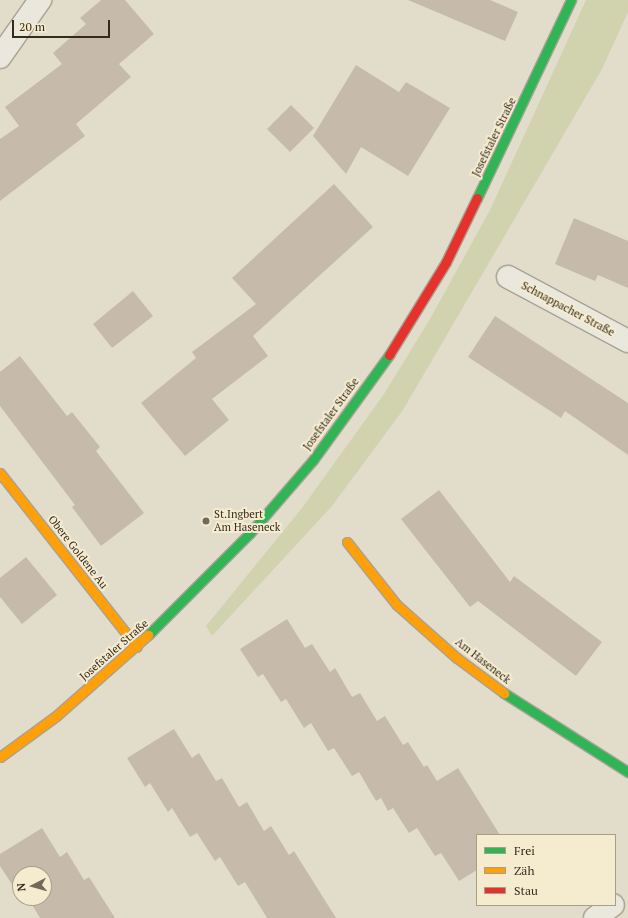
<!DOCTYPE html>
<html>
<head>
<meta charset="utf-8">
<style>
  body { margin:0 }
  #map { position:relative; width:628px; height:918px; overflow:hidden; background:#e2ddca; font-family:"PT Serif",serif }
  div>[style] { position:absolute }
  .green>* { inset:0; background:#d0d3ad }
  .building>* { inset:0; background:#c6bbab }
  .roads { filter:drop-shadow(1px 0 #a8a294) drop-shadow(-1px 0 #a8a294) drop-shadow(0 1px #a8a294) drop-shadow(0 -1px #a8a294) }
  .street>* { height:22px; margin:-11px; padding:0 11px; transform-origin:11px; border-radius:11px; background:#eae7dd }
  .fast>* { height:9px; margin:-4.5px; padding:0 4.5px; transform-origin:4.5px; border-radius:4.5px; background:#30b455 }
  .slow>* { height:9px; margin:-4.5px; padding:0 4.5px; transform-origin:4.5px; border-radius:4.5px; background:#ff9f0a }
  .jam>* { height:9px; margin:-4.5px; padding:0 4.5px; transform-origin:4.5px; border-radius:4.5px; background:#e5322d }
  .dots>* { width:11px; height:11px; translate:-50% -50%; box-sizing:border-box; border:2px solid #f5ecd0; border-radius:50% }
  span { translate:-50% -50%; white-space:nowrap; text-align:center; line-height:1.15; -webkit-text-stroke:4px #f5ecd0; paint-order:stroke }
  .street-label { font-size:11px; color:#362a1d }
  .poi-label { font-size:11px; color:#362a1d }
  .left { translate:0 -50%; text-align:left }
  .legend { position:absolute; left:476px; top:834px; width:140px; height:72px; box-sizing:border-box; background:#f5ecd0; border:1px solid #a99e88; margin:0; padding:5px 7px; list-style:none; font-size:12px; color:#362a1d }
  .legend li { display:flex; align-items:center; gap:8px; height:20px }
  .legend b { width:20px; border:1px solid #a99e88 }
  .north { position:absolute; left:12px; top:866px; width:40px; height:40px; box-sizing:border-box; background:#f5ecd0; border:1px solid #a99e88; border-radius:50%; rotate:264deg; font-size:11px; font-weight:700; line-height:16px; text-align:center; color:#362a1d }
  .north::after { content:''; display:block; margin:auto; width:14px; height:18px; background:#72695a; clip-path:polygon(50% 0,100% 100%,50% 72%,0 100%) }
  .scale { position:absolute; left:12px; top:20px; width:98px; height:18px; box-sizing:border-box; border:2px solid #362a1d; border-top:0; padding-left:5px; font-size:12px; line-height:14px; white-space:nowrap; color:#362a1d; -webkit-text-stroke:3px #f5ecd0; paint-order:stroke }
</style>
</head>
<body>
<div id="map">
  <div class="green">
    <i style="clip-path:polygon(586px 0,628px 0,628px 12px,602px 69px,403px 410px,332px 506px,212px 636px,206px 626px,302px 508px,384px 394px,430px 319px,490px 210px)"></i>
  </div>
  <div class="building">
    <i style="clip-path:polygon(101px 0,125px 0,154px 34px,119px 64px,131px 77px,76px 124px,85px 136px,0 201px,0 139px,19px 126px,5px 107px,62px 64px,53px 53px,86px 24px,80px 18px)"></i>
    <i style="clip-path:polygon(408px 0,490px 0,518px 12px,505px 41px)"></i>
    <i style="clip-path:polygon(356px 65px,399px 92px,406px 82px,450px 108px,408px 176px,361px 147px,346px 174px,313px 136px)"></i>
    <i style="clip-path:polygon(291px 105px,314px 128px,290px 152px,267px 129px)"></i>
    <i style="clip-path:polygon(334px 184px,373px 227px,253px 336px,268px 356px,212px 399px,229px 420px,185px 456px,141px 403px,196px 358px,192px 352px,256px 304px,232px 278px)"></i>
    <i style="clip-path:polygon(574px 218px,628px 241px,628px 288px,598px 275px,595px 281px,555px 264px)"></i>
    <i style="clip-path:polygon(133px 291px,153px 316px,112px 348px,93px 324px)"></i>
    <i style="clip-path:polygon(495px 316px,628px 403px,628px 455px,565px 411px,561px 418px,468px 357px)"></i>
    <i style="clip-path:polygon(20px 356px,67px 416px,72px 412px,100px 447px,96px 451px,144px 513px,101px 546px,72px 507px,75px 505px,0 406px,0 372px)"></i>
    <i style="clip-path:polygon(439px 490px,510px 582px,514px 576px,602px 642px,576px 676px,478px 601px,470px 607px,401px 519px)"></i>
    <i style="clip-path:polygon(26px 557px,57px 595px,22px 624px,0 597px,0 578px)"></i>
    <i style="clip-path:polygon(287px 619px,305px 648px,312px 644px,330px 672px,335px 668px,352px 697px,360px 693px,377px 721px,385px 716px,403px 745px,408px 742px,424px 767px,427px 765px,437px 781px,458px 768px,500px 835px,477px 835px,477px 870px,459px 881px,441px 853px,435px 856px,417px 828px,409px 833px,393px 808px,388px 811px,381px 798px,376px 801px,359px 772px,352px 776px,334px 748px,328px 751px,311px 723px,304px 728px,286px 699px,281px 702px,263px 674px,258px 677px,240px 649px)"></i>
    <i style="clip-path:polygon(174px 729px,192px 758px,199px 753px,216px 781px,222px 778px,239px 807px,247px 802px,264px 831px,271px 826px,289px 855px,294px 851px,336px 918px,267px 918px,245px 882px,238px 886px,220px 857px,215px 861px,197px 833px,190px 837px,172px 808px,168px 812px,150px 783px,145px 787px,127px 758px)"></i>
    <i style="clip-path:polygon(42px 828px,60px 857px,67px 852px,84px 880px,89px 877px,115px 918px,40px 918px,28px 898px,44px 898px,44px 874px,20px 874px,20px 885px,18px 883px,13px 886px,0 866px,0 854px)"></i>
  </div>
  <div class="roads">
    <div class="street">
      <i style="left:0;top:57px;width:70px;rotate:-54.9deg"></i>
      <i style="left:508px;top:277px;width:136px;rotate:28.1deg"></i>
      <i style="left:595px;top:918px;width:22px;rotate:-36deg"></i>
    </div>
    <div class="fast">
      <i style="left:477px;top:198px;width:219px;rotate:-64.6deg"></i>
      <i style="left:148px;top:635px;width:144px;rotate:-45deg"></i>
      <i style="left:250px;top:533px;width:96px;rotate:-49.2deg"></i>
      <i style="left:313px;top:460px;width:130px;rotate:-54.1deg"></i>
      <i style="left:504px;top:693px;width:147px;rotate:32.5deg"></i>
    </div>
    <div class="slow">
      <i style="left:0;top:473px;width:221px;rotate:51.8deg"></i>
      <i style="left:347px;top:542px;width:80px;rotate:51.6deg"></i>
      <i style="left:397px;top:605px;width:80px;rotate:41.5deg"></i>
      <i style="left:457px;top:658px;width:59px;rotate:36.7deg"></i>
      <i style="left:0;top:757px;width:69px;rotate:-36.2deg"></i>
      <i style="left:56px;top:716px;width:123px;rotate:-41.4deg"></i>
    </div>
    <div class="jam">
      <i style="left:389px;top:355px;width:109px;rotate:-58.5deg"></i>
      <i style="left:446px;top:262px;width:71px;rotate:-64.2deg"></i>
    </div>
  </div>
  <div class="dots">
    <i style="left:206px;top:521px;background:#72695a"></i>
  </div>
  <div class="street-label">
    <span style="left:494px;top:137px;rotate:-64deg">Josefstaler Straße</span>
    <span style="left:568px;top:309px;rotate:28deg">Schnappacher Straße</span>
    <span style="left:331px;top:414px;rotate:-54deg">Josefstaler Straße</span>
    <span style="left:78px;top:552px;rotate:52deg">Obere Goldene Au</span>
    <span style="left:114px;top:650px;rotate:-41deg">Josefstaler Straße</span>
    <span style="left:483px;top:661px;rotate:38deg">Am Haseneck</span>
  </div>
  <div class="poi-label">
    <span class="left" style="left:214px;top:521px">St.Ingbert<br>Am Haseneck</span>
  </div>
  <ul class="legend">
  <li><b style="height:5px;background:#30b455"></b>Frei</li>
  <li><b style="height:5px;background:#ff9f0a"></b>Zäh</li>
  <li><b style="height:5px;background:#e5322d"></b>Stau</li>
  </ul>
  <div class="north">N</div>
  <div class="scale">20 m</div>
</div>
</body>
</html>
